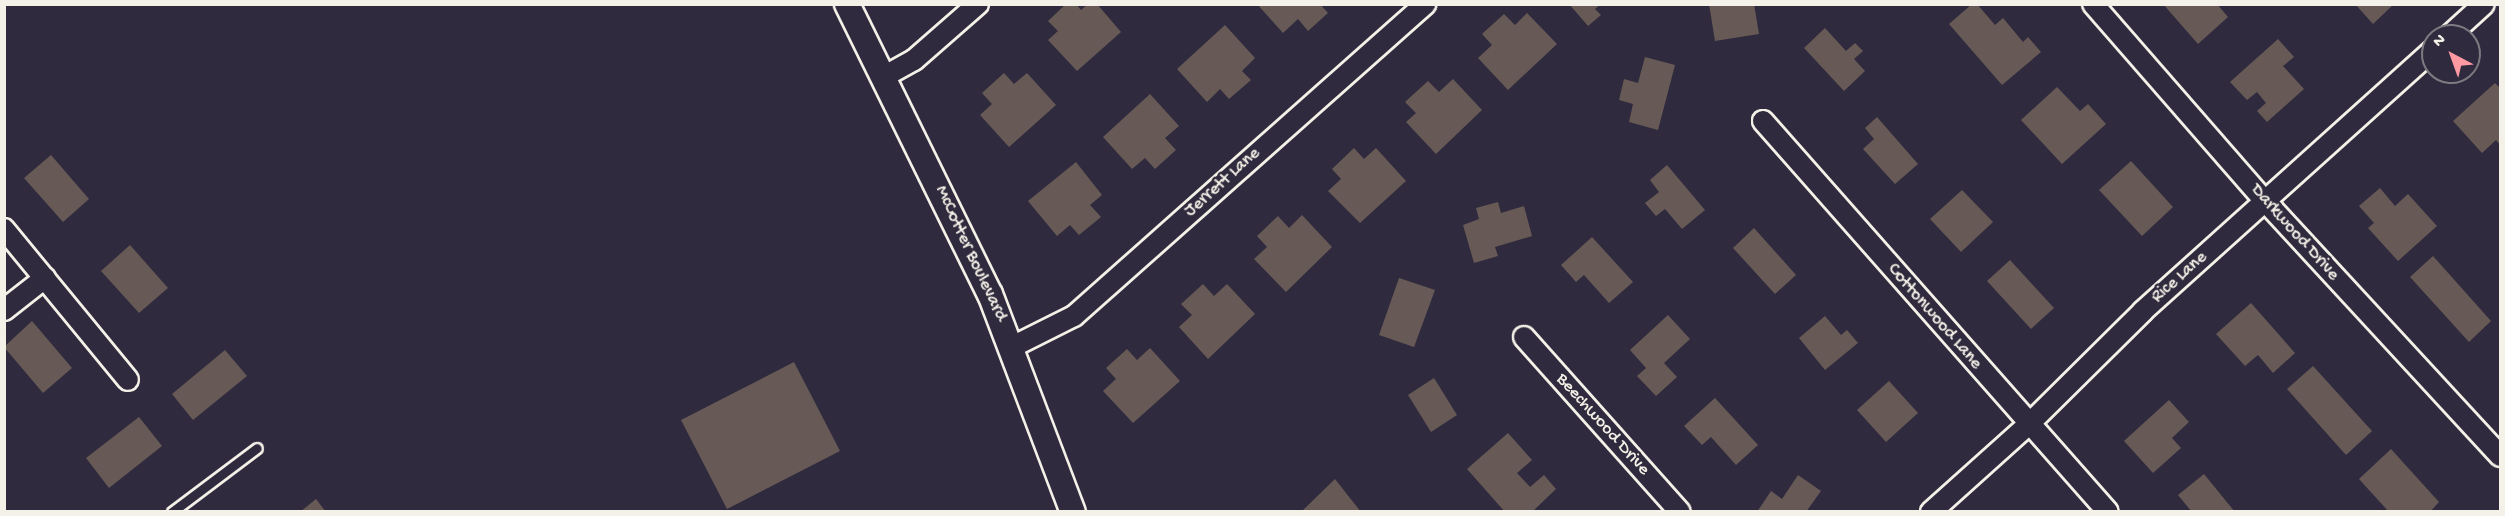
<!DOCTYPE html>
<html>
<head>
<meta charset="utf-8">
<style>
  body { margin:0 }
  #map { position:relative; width:2505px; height:516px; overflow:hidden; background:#2f2a3d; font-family:"Gochi Hand",sans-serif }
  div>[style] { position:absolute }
  .building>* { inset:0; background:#675a56 }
  .roads { filter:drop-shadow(2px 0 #f4f1e8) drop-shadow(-2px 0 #f4f1e8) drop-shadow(0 2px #f4f1e8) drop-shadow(0 -2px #f4f1e8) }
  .service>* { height:9px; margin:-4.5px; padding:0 4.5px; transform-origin:4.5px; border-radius:4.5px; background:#2f2a3d }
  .minor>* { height:20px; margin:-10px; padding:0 10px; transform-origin:10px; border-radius:10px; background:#2f2a3d }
  .tertiary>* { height:24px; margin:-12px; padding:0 12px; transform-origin:12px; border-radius:12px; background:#2f2a3d }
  span { translate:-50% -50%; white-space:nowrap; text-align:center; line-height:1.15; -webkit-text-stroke:4.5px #2f2a3d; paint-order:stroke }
  .street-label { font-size:18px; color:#f4f1e8 }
  .frame { position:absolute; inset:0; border:6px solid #f4f1e8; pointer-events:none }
  .north { position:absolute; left:2421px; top:24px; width:60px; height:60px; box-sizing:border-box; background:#2f2a3d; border:2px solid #7e7a81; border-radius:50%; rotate:319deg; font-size:16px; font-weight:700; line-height:24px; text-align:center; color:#f4f1e8 }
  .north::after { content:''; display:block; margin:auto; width:21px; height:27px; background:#ff9aa2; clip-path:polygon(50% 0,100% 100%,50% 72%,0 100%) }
</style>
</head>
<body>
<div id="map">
  <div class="building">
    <i style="clip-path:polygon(1066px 4px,1076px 4px,1081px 10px,1088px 4px,1097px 4px,1121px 32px,1077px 71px,1048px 40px,1058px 31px,1048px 21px)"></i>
    <i style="clip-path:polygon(1257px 4px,1320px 4px,1328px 13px,1308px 31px,1298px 19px,1283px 33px)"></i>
    <i style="clip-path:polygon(1569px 4px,1601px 4px,1595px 9px,1601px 15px,1588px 26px)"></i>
    <i style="clip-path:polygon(1709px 4px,1754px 4px,1759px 34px,1715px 41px)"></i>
    <i style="clip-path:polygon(1972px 4px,1977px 4px,1995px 25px,2003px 18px,2023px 42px,2028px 37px,2041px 52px,2002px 85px,1949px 24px)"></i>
    <i style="clip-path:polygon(2163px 4px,2217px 4px,2228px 17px,2198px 44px)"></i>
    <i style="clip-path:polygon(2355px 4px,2394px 4px,2373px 24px)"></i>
    <i style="clip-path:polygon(1527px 13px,1557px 44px,1508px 90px,1478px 58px,1492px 45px,1482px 34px,1504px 14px,1515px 25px)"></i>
    <i style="clip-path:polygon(1225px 25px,1255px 58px,1242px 71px,1251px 80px,1229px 99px,1220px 89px,1207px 102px,1177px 69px)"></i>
    <i style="clip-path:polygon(1825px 28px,1846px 51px,1855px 43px,1863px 51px,1854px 59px,1865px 71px,1844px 91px,1804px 48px)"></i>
    <i style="clip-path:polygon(2278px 39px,2294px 57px,2283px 66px,2304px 89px,2267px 122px,2257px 111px,2266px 103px,2257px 92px,2247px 100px,2230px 82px)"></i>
    <i style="clip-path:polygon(1645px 57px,1675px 65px,1658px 130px,1629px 122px,1633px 104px,1619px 100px,1624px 79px,1638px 83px)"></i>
    <i style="clip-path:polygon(1004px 73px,1014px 84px,1027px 73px,1056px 105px,1009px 147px,980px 115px,992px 104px,982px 93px)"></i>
    <i style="clip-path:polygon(1453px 79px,1482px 110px,1436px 154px,1406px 122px,1416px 113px,1405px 102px,1428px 81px,1439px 92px)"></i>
    <i style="clip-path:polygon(2495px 83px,2500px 88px,2500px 145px,2496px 140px,2482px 153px,2453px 121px)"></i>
    <i style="clip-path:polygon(2057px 87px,2080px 111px,2088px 104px,2106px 124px,2062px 164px,2021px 120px)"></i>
    <i style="clip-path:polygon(1150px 94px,1179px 126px,1165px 138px,1176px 150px,1155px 169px,1145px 158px,1132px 169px,1103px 137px)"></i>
    <i style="clip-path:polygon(1877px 117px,1918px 164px,1895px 184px,1863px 149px,1874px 139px,1865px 128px)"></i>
    <i style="clip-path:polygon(1354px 148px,1364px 159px,1376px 148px,1406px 181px,1360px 223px,1328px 191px,1341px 179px,1332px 169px)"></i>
    <i style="clip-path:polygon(51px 155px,89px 199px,63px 222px,24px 178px)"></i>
    <i style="clip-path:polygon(2131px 161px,2173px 207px,2142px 236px,2099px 190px)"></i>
    <i style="clip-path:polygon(1076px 162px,1102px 195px,1090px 205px,1101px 217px,1079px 235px,1070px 225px,1057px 236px,1028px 201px)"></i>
    <i style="clip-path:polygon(1667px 165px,1705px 210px,1682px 229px,1665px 209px,1656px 216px,1645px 203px,1659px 192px,1650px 180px)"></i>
    <i style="clip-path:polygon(2380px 188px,2395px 206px,2408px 194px,2437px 226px,2398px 261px,2368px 228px,2374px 223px,2359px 206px)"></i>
    <i style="clip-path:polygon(1962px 190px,1993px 222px,1961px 252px,1930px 219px)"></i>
    <i style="clip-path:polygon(1498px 202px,1501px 213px,1524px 206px,1532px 236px,1495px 247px,1498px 256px,1474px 263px,1463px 225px,1479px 219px,1476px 208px)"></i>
    <i style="clip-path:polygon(1302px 215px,1332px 247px,1286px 292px,1254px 259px,1267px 247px,1257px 236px,1278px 216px,1289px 228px)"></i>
    <i style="clip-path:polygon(1754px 228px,1796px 275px,1775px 294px,1733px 248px)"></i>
    <i style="clip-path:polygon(1592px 237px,1633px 282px,1609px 303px,1584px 275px,1576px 282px,1561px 265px)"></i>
    <i style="clip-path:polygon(130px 245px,168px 288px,139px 313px,101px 271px)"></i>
    <i style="clip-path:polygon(2433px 256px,2491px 321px,2469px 342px,2410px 277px)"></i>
    <i style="clip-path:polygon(2010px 260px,2054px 308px,2031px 329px,1987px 281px)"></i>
    <i style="clip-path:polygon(1399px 278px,1435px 290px,1414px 347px,1379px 335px)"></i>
    <i style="clip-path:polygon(1203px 284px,1214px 296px,1227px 284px,1255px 314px,1208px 359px,1179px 327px,1192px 315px,1181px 304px)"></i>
    <i style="clip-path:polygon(2251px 303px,2295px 353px,2273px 373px,2258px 355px,2245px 366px,2216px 334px)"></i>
    <i style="clip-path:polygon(1668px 315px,1690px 339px,1664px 363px,1677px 377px,1656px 396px,1637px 376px,1646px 368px,1630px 350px)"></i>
    <i style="clip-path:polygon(1825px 316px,1841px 335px,1847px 330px,1858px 343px,1825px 370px,1799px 338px)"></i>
    <i style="clip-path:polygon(32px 321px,72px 368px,43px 393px,4px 347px)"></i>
    <i style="clip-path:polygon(1150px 348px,1180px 381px,1133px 423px,1103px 391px,1116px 379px,1106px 368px,1127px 349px,1137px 360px)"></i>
    <i style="clip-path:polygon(225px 350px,247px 376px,193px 420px,172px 394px)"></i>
    <i style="clip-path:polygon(794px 362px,840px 451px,727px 509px,681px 420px)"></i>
    <i style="clip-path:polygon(2313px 366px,2372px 431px,2346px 455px,2287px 389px)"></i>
    <i style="clip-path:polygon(1434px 378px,1457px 415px,1431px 432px,1408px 395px)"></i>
    <i style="clip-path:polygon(1889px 381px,1918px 413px,1886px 442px,1857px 410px)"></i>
    <i style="clip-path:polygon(1715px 398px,1758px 445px,1736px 465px,1711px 437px,1702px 445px,1684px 426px)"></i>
    <i style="clip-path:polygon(2169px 400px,2189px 422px,2172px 438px,2181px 448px,2153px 473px,2124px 441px)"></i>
    <i style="clip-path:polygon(139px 417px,162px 446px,109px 488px,86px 458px)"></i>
    <i style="clip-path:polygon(1508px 433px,1532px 460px,1517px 473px,1530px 487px,1544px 475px,1556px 489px,1532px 512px,1505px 512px,1467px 469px)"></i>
    <i style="clip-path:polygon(2391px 449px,2439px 502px,2430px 512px,2389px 512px,2359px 479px)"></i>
    <i style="clip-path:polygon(2204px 474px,2235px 512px,2192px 512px,2178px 495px)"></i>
    <i style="clip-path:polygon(1798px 475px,1821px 491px,1806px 512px,1757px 512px,1771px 491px,1782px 499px)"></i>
    <i style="clip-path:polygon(1335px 479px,1361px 512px,1301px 512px)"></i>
    <i style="clip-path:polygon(316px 499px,326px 512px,300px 512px)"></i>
  </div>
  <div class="roads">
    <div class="service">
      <i style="left:172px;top:512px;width:106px;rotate:-37deg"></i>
    </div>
    <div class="minor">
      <i style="left:2093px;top:4px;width:262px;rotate:48.9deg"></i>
      <i style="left:2265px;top:201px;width:347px;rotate:47.3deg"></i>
      <i style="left:2449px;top:36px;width:47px;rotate:-42.4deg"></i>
      <i style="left:885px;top:76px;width:33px;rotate:-29deg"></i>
      <i style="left:914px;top:60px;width:85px;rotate:-41.2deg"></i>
      <i style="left:1763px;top:121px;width:521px;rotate:48.58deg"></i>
      <i style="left:4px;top:229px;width:195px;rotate:50.6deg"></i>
      <i style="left:4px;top:310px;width:52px;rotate:-38deg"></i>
      <i style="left:1524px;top:337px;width:234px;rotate:48.3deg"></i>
      <i style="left:1012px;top:347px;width:69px;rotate:-26.6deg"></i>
      <i style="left:1074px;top:316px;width:470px;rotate:-41.6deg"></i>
      <i style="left:1931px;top:512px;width:130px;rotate:-41.9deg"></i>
      <i style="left:2028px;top:425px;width:162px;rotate:-44.7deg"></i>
      <i style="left:2143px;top:311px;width:390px;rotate:-42deg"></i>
    </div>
    <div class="tertiary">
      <i style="left:847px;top:4px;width:323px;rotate:63.8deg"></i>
      <i style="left:990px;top:294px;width:233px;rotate:69.2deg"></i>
    </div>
  </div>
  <div class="street-label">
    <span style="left:1223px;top:183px;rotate:-42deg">Jerrett Lane</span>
    <span style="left:2294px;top:233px;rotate:48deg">Darkwood Drive</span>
    <span style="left:970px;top:254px;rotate:65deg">McCotter Boulevard</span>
    <span style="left:2180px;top:278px;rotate:-42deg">Rice Lane</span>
    <span style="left:1934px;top:317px;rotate:49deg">Cottonwood Lane</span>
    <span style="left:1602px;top:425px;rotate:48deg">Beechwood Drive</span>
  </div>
  <div class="frame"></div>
  <div class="north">N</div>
</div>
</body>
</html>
